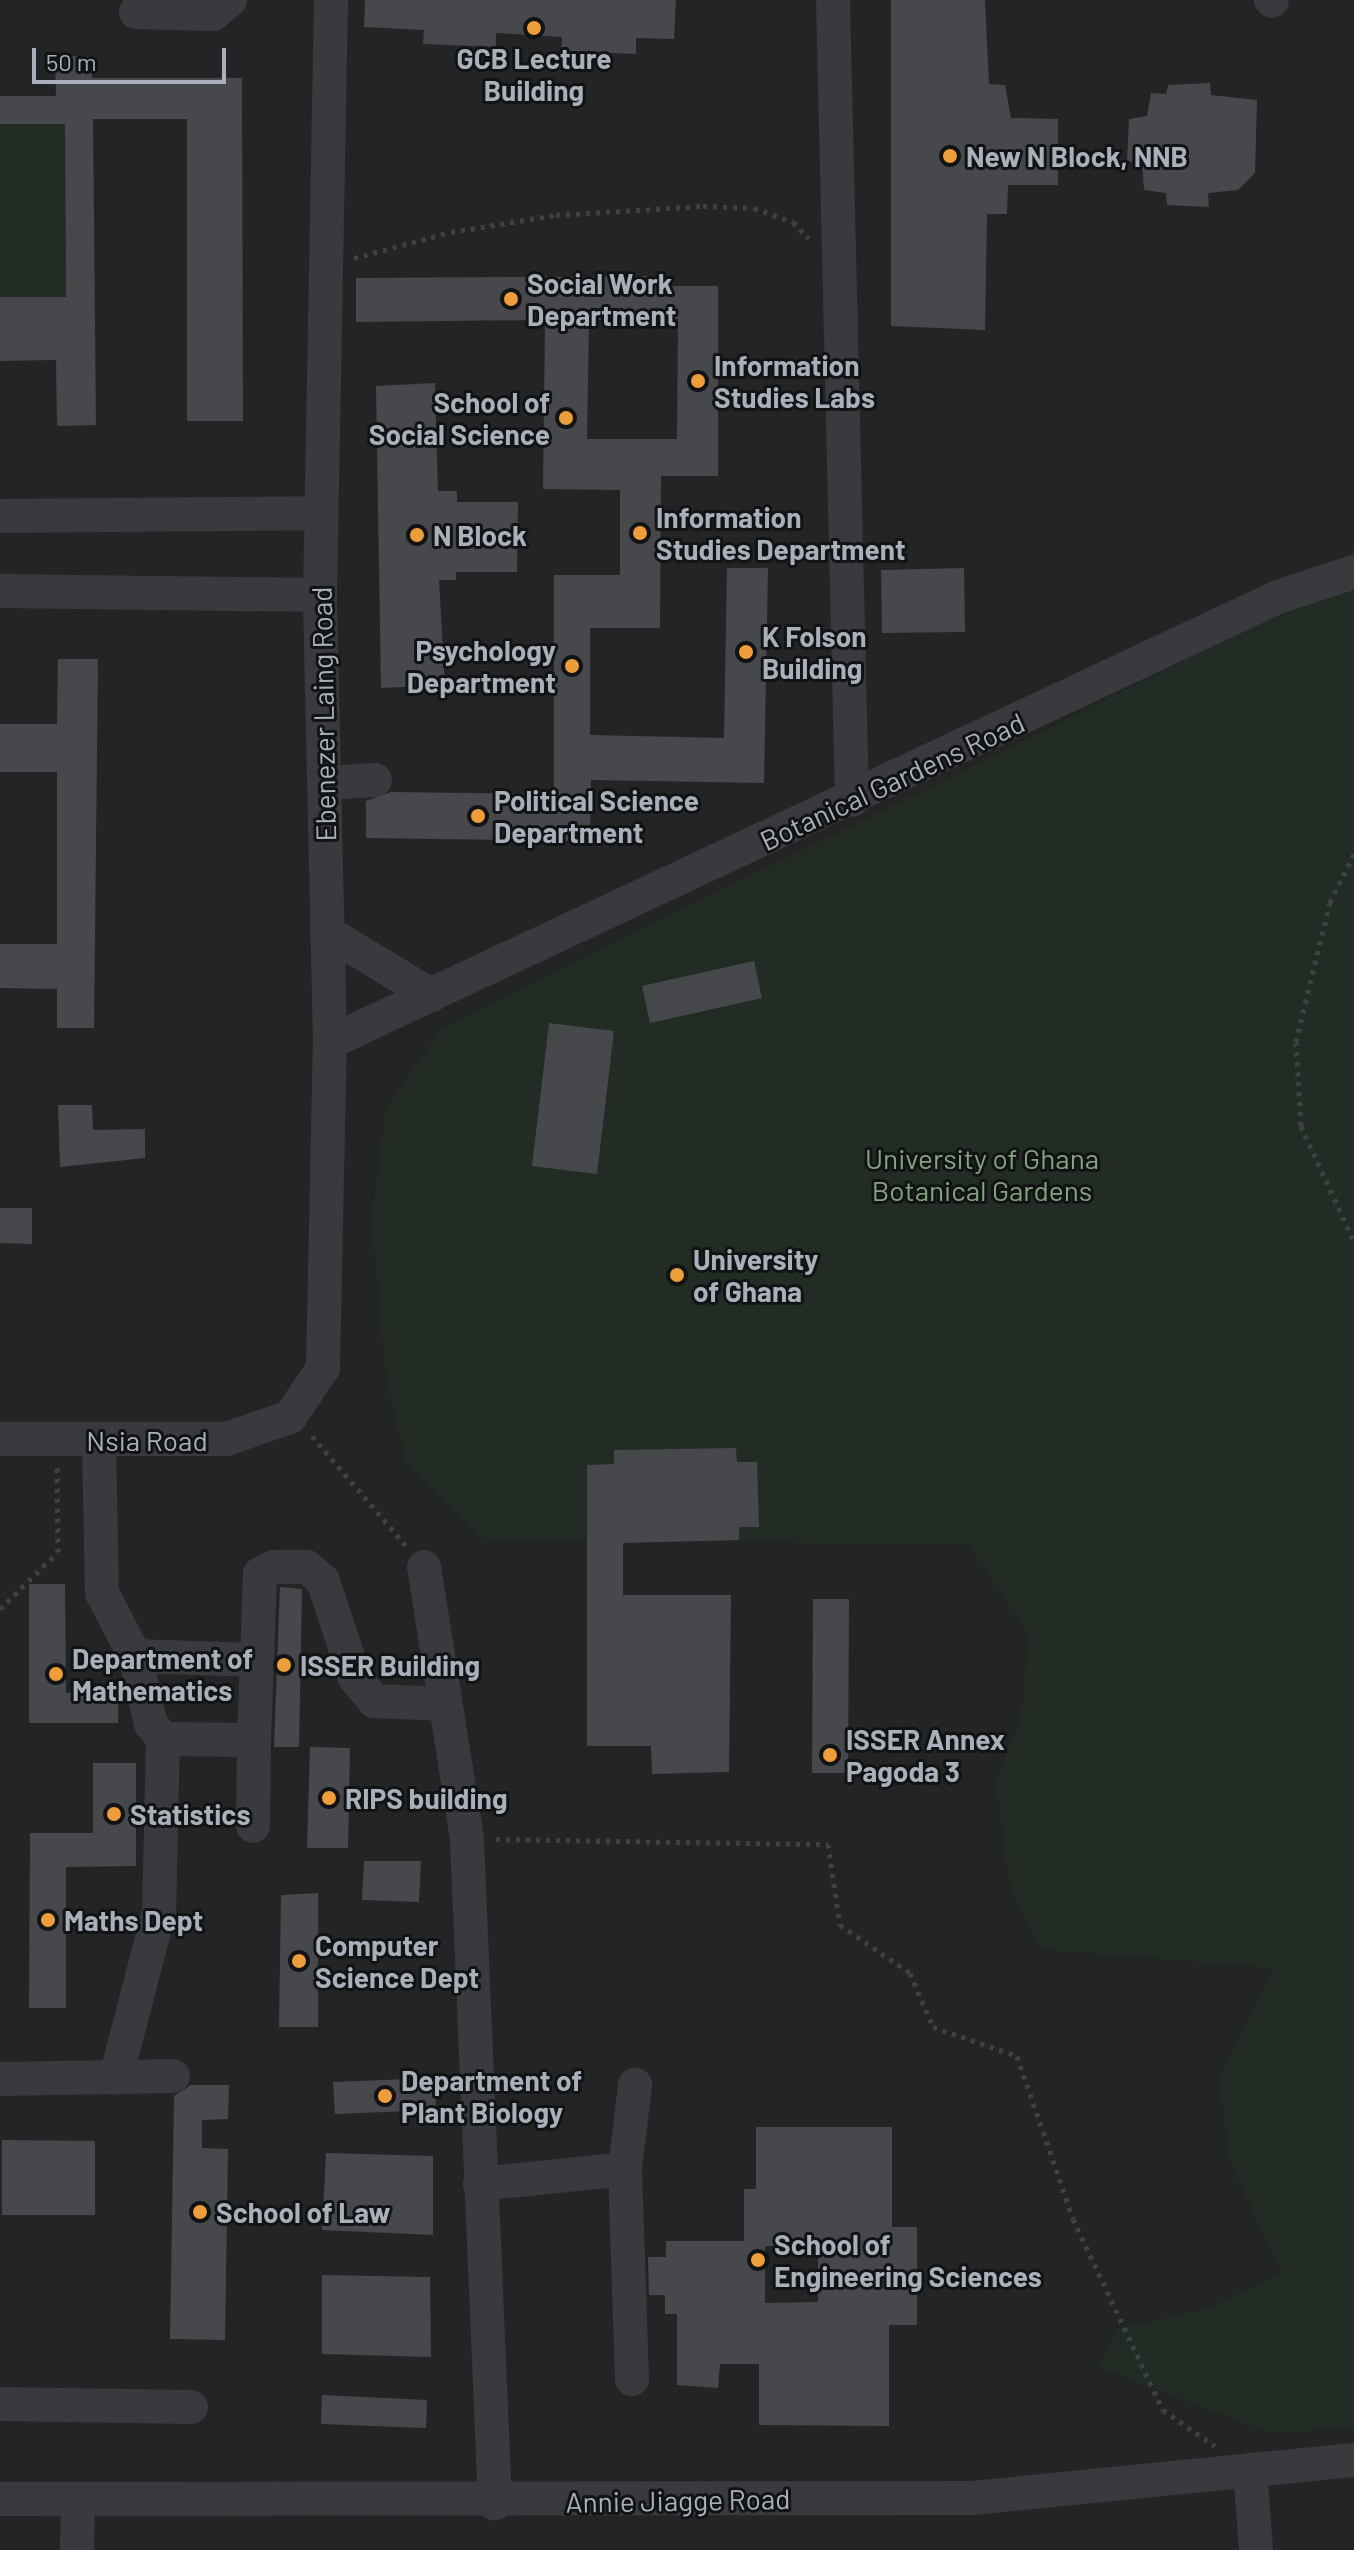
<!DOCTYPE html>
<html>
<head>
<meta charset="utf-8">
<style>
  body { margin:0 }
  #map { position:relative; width:1354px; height:2550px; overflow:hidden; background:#171819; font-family:Barlow,sans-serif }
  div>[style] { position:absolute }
  .built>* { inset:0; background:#232426 }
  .green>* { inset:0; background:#232c24 }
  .building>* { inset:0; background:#46484c }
  .path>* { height:5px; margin-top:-2.5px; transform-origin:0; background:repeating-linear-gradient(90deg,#3f4145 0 4px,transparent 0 10px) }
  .minor>* { height:34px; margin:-17px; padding:0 17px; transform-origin:17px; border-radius:17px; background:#393a3e }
  .dots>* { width:22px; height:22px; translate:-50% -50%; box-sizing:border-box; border:4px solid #121314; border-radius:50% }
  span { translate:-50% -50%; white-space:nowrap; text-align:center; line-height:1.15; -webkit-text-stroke:6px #121314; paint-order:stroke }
  .poi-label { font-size:28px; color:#aab0b9; font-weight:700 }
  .left { translate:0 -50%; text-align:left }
  .right { translate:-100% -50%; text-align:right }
  .street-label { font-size:28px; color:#aab0b9 }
  .park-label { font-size:28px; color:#83a381 }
  .scale { position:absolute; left:32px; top:48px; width:194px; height:36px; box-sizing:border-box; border:4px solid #aab0b9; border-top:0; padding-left:10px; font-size:24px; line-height:28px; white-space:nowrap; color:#aab0b9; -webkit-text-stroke:6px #121314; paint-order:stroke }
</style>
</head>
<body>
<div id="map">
  <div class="built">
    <i style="clip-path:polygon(0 0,1354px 0,1354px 2550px,0 2550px)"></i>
  </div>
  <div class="green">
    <i style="clip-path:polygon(0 124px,65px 124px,66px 297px,0 297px)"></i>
    <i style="clip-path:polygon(1354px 540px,1354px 2429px,1268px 2432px,1098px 2367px,1117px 2329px,1205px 2309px,1282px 2273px,1230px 2161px,1219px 2077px,1273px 1968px,1042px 1949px,1009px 1883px,996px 1783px,1022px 1713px,1028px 1632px,970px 1545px,483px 1538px,406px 1461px,386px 1376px,372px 1222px,386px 1108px,441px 1030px,1260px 623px,1351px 589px)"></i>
  </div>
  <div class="building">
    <i style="clip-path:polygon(365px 0,676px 0,674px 39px,636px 38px,636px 54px,561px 51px,562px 37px,496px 33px,496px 47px,423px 44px,424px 30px,364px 27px)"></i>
    <i style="clip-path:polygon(891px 0,985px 0,989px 84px,1005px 85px,1011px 118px,1058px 119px,1058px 185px,1008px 185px,1007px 214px,987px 214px,985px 330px,891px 326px)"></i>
    <i style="clip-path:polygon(55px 56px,92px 56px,92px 78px,242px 78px,243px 421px,187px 421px,187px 119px,93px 119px,96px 425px,57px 426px,56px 360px,0 361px,0 297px,66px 297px,65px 124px,0 124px,0 96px,56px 96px)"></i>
    <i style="clip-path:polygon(1210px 83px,1211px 95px,1257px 100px,1255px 173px,1238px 190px,1208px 193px,1209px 207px,1167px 205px,1166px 193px,1144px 190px,1142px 163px,1127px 161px,1129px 119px,1147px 116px,1151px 93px,1166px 94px,1168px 85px)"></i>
    <i style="clip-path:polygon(evenodd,665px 276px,665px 286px,718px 286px,718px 476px,661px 476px,660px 628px,590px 628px,590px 735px,724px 738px,727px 568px,768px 568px,764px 783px,591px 780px,590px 841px,366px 838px,366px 801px,391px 792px,554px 794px,554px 575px,620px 575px,620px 490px,543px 489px,545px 320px,356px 322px,356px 278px,665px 276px,678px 319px,677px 439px,587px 439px,589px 320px,678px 319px)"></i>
    <i style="clip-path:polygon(435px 383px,438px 491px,457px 491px,457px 502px,518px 502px,517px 572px,456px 572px,456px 580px,439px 580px,445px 685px,381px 688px,376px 386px)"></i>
    <i style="clip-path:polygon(964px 568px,965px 632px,882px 633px,881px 570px)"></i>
    <i style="clip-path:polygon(58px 659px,98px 659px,94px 1028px,57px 1028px,57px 989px,0 988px,0 944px,57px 944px,57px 772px,0 772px,0 724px,57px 724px)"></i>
    <i style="clip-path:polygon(754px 961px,762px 998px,650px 1023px,642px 986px)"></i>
    <i style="clip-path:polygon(549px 1023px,614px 1031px,597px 1174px,532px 1166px)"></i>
    <i style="clip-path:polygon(58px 1105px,92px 1105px,93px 1130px,145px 1129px,145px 1158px,60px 1167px)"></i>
    <i style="clip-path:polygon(0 1208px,32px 1208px,32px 1244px,0 1243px)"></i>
    <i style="clip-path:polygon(736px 1448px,737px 1462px,757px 1462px,759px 1527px,739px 1527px,739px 1540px,623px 1543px,623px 1595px,731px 1595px,729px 1772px,652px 1774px,651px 1746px,587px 1746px,587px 1465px,614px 1464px,614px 1450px)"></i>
    <i style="clip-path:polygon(29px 1584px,65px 1584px,66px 1693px,118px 1692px,118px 1723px,29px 1723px)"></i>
    <i style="clip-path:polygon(280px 1587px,302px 1589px,299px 1747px,274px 1747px)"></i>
    <i style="clip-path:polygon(813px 1599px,849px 1599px,848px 1773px,812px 1773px)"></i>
    <i style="clip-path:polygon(310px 1747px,350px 1748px,348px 1848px,307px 1848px)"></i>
    <i style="clip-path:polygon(93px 1763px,136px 1763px,136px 1866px,66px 1867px,66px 2008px,29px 2008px,30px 1833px,93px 1833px)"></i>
    <i style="clip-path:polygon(364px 1861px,421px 1861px,419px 1902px,362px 1900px)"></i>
    <i style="clip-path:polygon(318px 1893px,318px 2027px,279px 2027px,281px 1895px)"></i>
    <i style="clip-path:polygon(435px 2078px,436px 2110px,335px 2114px,333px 2082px)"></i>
    <i style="clip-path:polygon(191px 2085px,229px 2085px,228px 2119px,202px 2120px,202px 2148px,228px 2149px,225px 2340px,170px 2339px,174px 2096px)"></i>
    <i style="clip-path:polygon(evenodd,756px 2127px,892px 2127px,892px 2227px,917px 2227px,917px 2325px,889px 2325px,889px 2426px,759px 2425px,759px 2364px,720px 2364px,718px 2388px,677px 2385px,677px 2314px,665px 2314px,665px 2295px,649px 2295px,648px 2257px,666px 2257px,666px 2241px,744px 2241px,744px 2189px,756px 2189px,756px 2127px,765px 2246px,818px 2246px,818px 2302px,765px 2303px,765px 2246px)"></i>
    <i style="clip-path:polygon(2px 2140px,95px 2141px,95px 2215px,2px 2215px)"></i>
    <i style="clip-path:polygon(326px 2153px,433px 2156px,433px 2235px,322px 2230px)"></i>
    <i style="clip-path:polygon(322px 2275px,430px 2277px,431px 2357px,322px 2354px)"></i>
    <i style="clip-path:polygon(322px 2395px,427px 2400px,426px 2428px,321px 2424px)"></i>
  </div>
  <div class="path">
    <i style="left:354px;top:258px;width:100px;rotate:-15deg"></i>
    <i style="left:451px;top:232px;width:106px;rotate:-9.2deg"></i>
    <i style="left:556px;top:215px;width:147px;rotate:-3.5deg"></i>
    <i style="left:703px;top:206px;width:51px;rotate:2.2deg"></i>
    <i style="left:754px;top:208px;width:41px;rotate:19.7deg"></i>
    <i style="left:793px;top:222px;width:23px;rotate:47deg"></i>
    <i style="left:1354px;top:854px;width:54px;rotate:116.6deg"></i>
    <i style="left:1330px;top:902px;width:144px;rotate:103.7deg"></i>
    <i style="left:1296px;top:1042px;width:84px;rotate:86.6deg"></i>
    <i style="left:1301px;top:1126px;width:128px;rotate:65.4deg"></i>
    <i style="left:312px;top:1436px;width:146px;rotate:49.4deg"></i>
    <i style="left:0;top:1609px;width:81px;rotate:-44.5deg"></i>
    <i style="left:58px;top:1552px;width:86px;rotate:-90.7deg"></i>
    <i style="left:496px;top:1839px;width:332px;rotate:0.9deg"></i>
    <i style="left:828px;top:1844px;width:82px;rotate:81.6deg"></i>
    <i style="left:840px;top:1925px;width:85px;rotate:34.4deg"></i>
    <i style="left:910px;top:1973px;width:59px;rotate:66.9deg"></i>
    <i style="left:933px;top:2027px;width:89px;rotate:19deg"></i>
    <i style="left:1017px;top:2056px;width:172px;rotate:71deg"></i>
    <i style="left:1073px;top:2219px;width:211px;rotate:64.8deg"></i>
    <i style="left:1163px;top:2410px;width:63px;rotate:34.7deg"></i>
  </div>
  <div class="minor">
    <i style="left:833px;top:0;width:800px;rotate:88.64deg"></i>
    <i style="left:1271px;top:0;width:1px;rotate:45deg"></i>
    <i style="left:136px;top:12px;width:77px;rotate:1.5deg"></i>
    <i style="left:213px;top:14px;width:22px;rotate:-39deg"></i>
    <i style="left:0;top:516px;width:322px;rotate:-0.5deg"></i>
    <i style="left:0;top:591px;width:320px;rotate:0.7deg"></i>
    <i style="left:326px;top:783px;width:49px;rotate:-3.5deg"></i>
    <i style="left:327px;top:932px;width:122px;rotate:31.2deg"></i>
    <i style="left:330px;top:1042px;width:1047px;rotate:-25.15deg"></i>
    <i style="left:1278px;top:597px;width:80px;rotate:-18.2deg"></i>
    <i style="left:0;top:1439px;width:226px"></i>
    <i style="left:226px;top:1439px;width:68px;rotate:-19deg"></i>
    <i style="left:290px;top:1417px;width:59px;rotate:-56deg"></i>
    <i style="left:323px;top:1368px;width:326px;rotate:-88.8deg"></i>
    <i style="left:330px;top:1042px;width:447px;rotate:-91.3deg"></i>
    <i style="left:320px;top:595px;width:595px;rotate:-88.94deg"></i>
    <i style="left:99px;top:1441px;width:152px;rotate:88.9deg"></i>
    <i style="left:102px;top:1593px;width:71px;rotate:62.4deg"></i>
    <i style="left:135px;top:1656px;width:70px;rotate:76.8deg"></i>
    <i style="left:151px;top:1724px;width:19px;rotate:51deg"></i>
    <i style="left:163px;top:1739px;width:173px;rotate:91.3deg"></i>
    <i style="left:159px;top:1912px;width:171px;rotate:104.6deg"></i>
    <i style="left:424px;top:1567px;width:275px;rotate:81deg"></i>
    <i style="left:467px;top:1839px;width:665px;rotate:87.59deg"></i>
    <i style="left:135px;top:1656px;width:122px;rotate:1.9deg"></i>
    <i style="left:163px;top:1739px;width:91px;rotate:0.6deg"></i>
    <i style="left:254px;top:1740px;width:86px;rotate:90.7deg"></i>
    <i style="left:254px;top:1740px;width:166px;rotate:-87.9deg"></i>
    <i style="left:260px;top:1574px;width:16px;rotate:-27deg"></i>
    <i style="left:274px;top:1567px;width:33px"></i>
    <i style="left:307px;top:1567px;width:21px;rotate:41deg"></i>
    <i style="left:323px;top:1581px;width:102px;rotate:71.7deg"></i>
    <i style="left:355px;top:1678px;width:30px;rotate:50deg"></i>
    <i style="left:374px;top:1701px;width:70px;rotate:2.5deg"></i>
    <i style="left:0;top:2079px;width:173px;rotate:-1deg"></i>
    <i style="left:480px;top:2184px;width:146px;rotate:-5.9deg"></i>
    <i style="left:632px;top:2379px;width:210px;rotate:-91.9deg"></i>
    <i style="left:625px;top:2169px;width:85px;rotate:-83.2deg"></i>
    <i style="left:0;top:2404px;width:191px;rotate:0.9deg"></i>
    <i style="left:1250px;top:2470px;width:80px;rotate:85.7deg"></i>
    <i style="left:0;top:2499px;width:973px;rotate:-0.06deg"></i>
    <i style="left:973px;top:2498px;width:383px;rotate:-5.7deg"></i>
    <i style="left:77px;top:2550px;width:51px;rotate:-88.9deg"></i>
  </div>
  <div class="dots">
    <i style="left:534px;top:28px;background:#ee9d3b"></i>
    <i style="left:950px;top:156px;background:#ee9d3b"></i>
    <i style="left:511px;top:299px;background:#ee9d3b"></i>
    <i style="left:698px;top:381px;background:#ee9d3b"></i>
    <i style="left:566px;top:418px;background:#ee9d3b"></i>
    <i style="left:640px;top:533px;background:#ee9d3b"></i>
    <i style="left:417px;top:535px;background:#ee9d3b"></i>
    <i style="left:746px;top:652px;background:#ee9d3b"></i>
    <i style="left:572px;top:666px;background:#ee9d3b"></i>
    <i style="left:478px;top:816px;background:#ee9d3b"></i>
    <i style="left:677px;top:1275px;background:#ee9d3b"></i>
    <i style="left:284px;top:1665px;background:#ee9d3b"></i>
    <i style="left:56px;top:1674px;background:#ee9d3b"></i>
    <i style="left:830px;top:1755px;background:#ee9d3b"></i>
    <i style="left:329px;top:1798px;background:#ee9d3b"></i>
    <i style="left:114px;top:1814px;background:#ee9d3b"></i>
    <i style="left:48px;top:1920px;background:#ee9d3b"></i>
    <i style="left:299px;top:1961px;background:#ee9d3b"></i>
    <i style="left:385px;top:2096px;background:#ee9d3b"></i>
    <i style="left:200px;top:2212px;background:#ee9d3b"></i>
    <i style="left:758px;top:2260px;background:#ee9d3b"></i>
  </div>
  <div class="poi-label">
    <span style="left:534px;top:74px">GCB Lecture<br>Building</span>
    <span class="left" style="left:966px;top:156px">New N Block, NNB</span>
    <span class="left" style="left:527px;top:299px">Social Work<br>Department</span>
    <span class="left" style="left:714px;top:381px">Information<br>Studies Labs</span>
    <span class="right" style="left:550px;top:418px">School of<br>Social Science</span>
    <span class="left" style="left:656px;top:533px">Information<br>Studies Department</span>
    <span class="left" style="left:433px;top:535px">N Block</span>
    <span class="left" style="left:762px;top:652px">K Folson<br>Building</span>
    <span class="right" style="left:556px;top:666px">Psychology<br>Department</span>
    <span class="left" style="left:494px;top:816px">Political Science<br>Department</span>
    <span class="left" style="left:693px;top:1275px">University<br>of Ghana</span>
    <span class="left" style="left:72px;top:1674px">Department of<br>Mathematics</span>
    <span class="left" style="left:300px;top:1665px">ISSER Building</span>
    <span class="left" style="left:846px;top:1755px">ISSER Annex<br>Pagoda 3</span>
    <span class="left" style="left:345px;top:1798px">RIPS building</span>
    <span class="left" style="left:130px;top:1814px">Statistics</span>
    <span class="left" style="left:64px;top:1920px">Maths Dept</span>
    <span class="left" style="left:315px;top:1961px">Computer<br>Science Dept</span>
    <span class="left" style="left:401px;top:2096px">Department of<br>Plant Biology</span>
    <span class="left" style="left:216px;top:2212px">School of Law</span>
    <span class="left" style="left:774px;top:2260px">School of<br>Engineering Sciences</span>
  </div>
  <div class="street-label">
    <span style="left:323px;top:714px;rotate:-91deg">Ebenezer Laing Road</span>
    <span style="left:892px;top:781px;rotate:-25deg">Botanical Gardens Road</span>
    <span style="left:147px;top:1440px">Nsia Road</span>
    <span style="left:678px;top:2500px;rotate:-1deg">Annie Jiagge Road</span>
  </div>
  <div class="park-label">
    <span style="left:982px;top:1174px">University of Ghana<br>Botanical Gardens</span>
  </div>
  <div class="scale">50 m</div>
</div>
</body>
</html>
